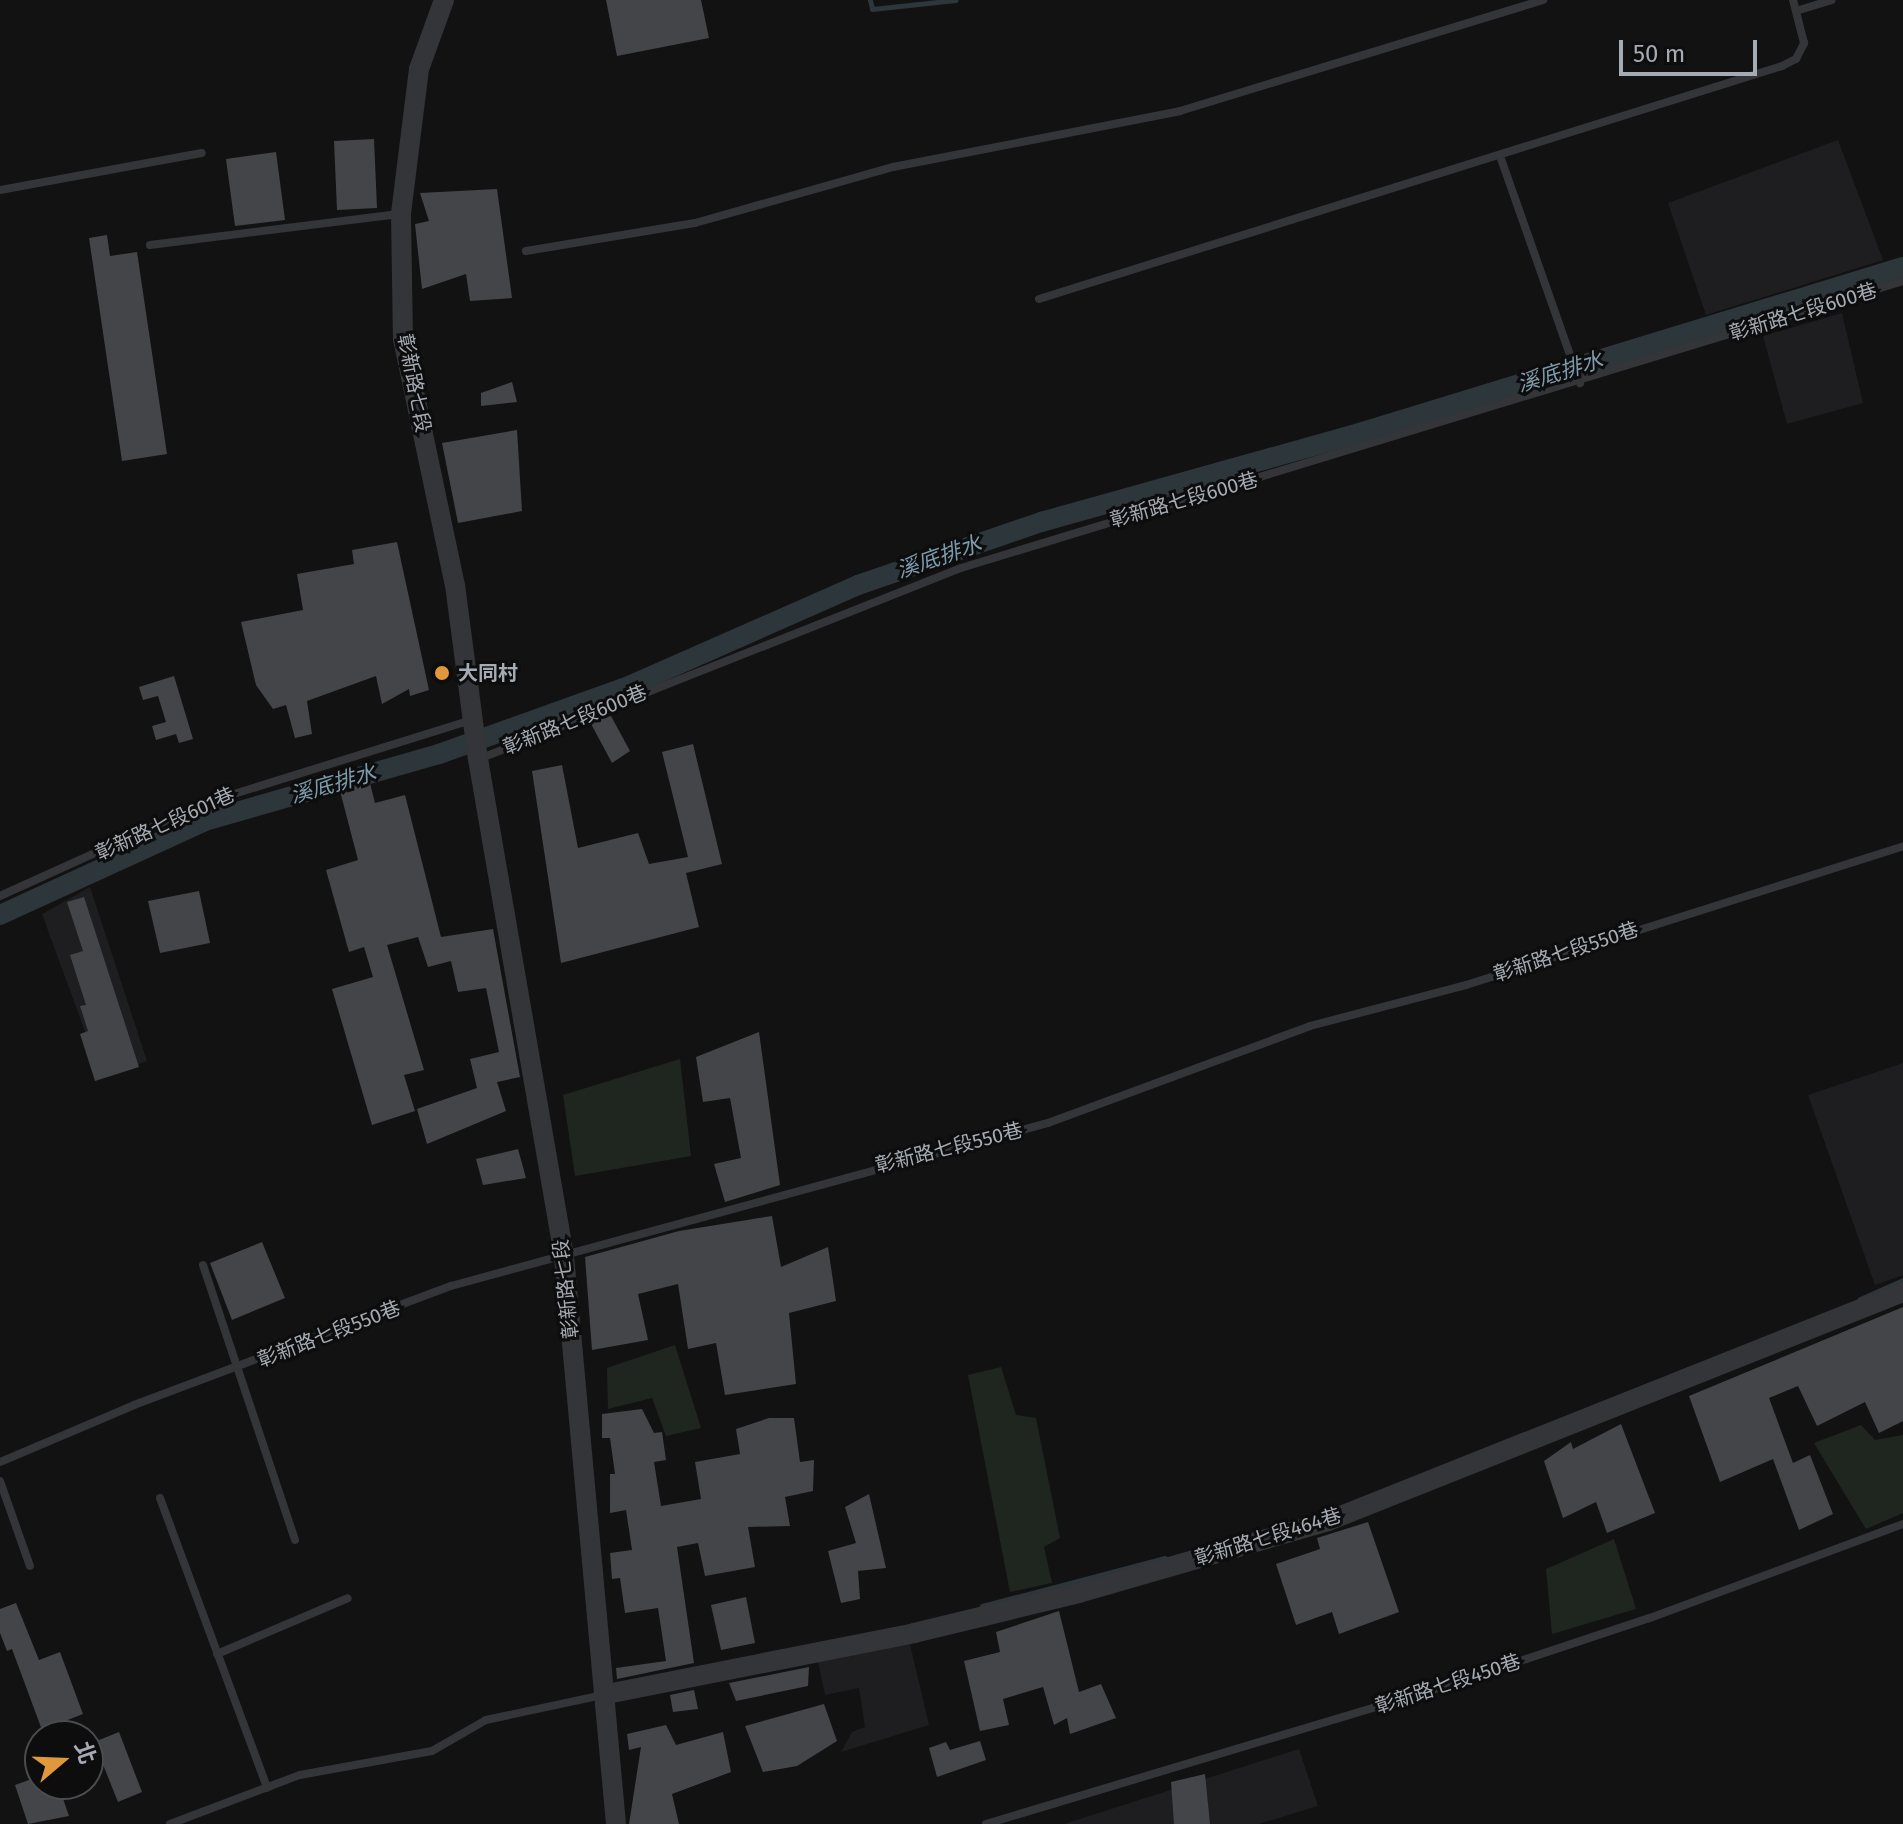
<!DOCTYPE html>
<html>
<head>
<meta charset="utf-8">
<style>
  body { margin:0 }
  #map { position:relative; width:1903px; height:1824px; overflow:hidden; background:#121213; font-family:"Fira Sans","Noto Sans TC",sans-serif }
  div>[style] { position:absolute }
  .built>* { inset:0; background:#1e1e20 }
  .green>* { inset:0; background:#1f261f }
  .stream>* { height:5px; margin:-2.5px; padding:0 2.5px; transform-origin:2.5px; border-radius:2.5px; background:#2d363b }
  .canal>* { height:20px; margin:-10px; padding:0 10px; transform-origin:10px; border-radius:10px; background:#2d363b }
  .building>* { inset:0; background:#444549 }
  .service>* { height:8px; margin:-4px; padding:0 4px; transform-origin:4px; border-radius:4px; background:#333538 }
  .tertiary>* { height:20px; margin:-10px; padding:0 10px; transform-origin:10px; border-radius:10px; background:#333538 }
  .dots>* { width:22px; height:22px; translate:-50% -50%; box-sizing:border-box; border:4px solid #0d0d0e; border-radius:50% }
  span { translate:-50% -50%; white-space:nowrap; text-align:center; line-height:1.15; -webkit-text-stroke:6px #0d0d0e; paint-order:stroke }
  .street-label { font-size:20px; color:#a5abb3 }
  .poi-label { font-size:20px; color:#a5abb3; font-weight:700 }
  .left { translate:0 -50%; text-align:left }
  .water-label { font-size:22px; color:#7e9bab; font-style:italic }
  .north { position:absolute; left:24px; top:1720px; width:80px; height:80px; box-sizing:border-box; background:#0d0d0e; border:2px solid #4a4c50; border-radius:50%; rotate:71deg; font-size:22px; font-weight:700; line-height:32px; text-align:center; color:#a5abb3 }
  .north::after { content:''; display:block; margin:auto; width:28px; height:36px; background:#e1973c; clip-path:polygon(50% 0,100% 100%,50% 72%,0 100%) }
  .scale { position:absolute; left:1619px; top:40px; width:138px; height:36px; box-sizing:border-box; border:4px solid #a5abb3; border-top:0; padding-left:10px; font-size:24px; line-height:28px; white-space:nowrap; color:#a5abb3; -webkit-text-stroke:6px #0d0d0e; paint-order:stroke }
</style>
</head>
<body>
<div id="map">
  <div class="built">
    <i style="clip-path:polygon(1838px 140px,1883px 260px,1706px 315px,1668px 203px)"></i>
    <i style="clip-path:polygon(1842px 313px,1863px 403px,1787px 424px,1763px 336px)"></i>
    <i style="clip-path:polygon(90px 887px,147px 1061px,102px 1078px,42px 914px)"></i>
    <i style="clip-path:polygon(1903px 1063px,1903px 1275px,1875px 1285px,1808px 1095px)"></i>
    <i style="clip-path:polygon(909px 1640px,929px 1725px,841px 1752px,852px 1732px,865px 1727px,859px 1688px,825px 1695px,818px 1662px)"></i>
    <i style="clip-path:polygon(1299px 1749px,1318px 1806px,1259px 1824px,1064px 1824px)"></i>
  </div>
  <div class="green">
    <i style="clip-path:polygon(680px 1059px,691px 1156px,575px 1176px,563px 1095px)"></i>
    <i style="clip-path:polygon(675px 1345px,701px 1428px,666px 1436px,652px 1398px,608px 1409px,607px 1368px)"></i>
    <i style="clip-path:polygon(1001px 1367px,1016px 1415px,1036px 1418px,1060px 1538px,1044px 1547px,1052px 1583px,1010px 1592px,968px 1375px)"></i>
    <i style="clip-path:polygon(1861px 1425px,1875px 1440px,1903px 1435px,1903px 1513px,1866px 1529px,1814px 1443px)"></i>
    <i style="clip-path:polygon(1614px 1539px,1636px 1609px,1552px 1634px,1546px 1569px)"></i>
  </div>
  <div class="stream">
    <i style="left:870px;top:0;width:9px;rotate:77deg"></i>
    <i style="left:872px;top:9px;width:84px;rotate:-6.1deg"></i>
    <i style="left:1860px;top:1299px;width:47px;rotate:-23.8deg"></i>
    <i style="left:982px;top:1606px;width:189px;rotate:-14.7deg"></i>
  </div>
  <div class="canal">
    <i style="left:0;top:915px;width:226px;rotate:-24.6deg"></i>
    <i style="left:205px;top:821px;width:243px;rotate:-16deg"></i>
    <i style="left:439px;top:754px;width:202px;rotate:-19.7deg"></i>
    <i style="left:629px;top:686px;width:250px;rotate:-23.8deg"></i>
    <i style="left:858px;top:585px;width:194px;rotate:-19deg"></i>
    <i style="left:1041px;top:522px;width:330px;rotate:-15.6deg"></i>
    <i style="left:1359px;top:433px;width:569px;rotate:-16.97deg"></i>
  </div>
  <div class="building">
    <i style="clip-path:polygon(606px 0,701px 0,709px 38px,617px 56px)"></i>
    <i style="clip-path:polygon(374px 139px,377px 208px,337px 210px,334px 141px)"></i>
    <i style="clip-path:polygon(276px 152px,285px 220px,235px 226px,226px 159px)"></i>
    <i style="clip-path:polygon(497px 189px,512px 298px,470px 301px,466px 274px,422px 289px,415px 224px,429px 221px,420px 193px)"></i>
    <i style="clip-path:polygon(107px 235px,110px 256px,137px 252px,167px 454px,122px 461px,89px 238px)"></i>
    <i style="clip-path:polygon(512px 382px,517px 402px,481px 406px,481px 393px)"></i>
    <i style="clip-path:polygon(517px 430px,522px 511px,458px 523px,442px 443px)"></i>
    <i style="clip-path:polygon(397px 542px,429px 690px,410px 696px,409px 689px,382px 704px,376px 676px,307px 701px,312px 734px,295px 738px,286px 705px,273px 709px,256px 685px,241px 622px,303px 610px,297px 574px,354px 564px,352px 550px)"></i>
    <i style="clip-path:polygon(174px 676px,193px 739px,179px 743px,176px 734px,156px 740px,152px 726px,166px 722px,158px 696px,143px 700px,139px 687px)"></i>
    <i style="clip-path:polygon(611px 716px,630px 751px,612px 763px,590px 722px)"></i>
    <i style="clip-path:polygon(693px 744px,722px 864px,686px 873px,699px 927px,561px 963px,532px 771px,562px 765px,578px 848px,638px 833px,649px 864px,688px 857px,662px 752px)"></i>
    <i style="clip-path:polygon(370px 783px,375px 803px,405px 795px,441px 937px,493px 929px,520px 1077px,497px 1082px,506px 1111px,427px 1144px,417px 1109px,477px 1088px,470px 1059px,499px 1052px,486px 988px,458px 992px,451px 961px,428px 967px,418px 937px,387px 945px,424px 1070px,404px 1075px,415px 1111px,372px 1125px,332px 989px,373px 977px,364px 947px,349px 952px,326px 870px,358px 860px,340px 791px)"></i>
    <i style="clip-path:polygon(199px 891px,210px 943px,160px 953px,148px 901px)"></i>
    <i style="clip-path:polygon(84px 897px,139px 1067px,95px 1081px,80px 1034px,88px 1031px,80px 1006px,86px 1005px,70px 955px,83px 951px,67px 902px)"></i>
    <i style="clip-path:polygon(759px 1032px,780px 1185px,725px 1202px,714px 1164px,741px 1158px,730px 1098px,703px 1102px,696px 1057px)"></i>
    <i style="clip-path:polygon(518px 1149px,526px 1178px,483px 1185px,476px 1159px)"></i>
    <i style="clip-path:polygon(772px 1216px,781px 1267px,828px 1247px,836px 1301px,789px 1313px,796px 1384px,725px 1395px,716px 1343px,688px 1349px,678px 1284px,638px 1294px,648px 1340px,592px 1350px,585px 1257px,679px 1231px)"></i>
    <i style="clip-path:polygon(262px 1242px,285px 1298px,232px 1320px,210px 1263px)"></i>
    <i style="clip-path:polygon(1903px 1307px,1903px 1421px,1879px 1433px,1865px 1402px,1817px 1426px,1798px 1386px,1769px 1398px,1793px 1463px,1810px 1455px,1833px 1514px,1799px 1530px,1773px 1459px,1720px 1482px,1689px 1396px)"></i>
    <i style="clip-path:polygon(642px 1409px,654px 1433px,662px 1432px,666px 1460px,654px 1462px,661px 1506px,701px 1499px,695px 1462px,740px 1454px,736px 1429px,769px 1418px,794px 1418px,800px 1462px,814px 1460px,813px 1491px,785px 1497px,790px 1526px,748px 1527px,755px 1567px,705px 1576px,698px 1543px,677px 1547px,694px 1663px,617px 1679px,616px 1668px,666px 1661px,658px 1608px,625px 1613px,620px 1578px,612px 1579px,610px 1553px,632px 1550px,626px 1510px,610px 1513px,610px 1474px,615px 1474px,610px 1438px,602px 1438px,602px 1414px)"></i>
    <i style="clip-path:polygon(1621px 1424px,1655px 1513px,1607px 1533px,1596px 1502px,1563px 1518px,1544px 1461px,1571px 1442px,1573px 1449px)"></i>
    <i style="clip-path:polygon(869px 1494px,886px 1568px,858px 1571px,860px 1599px,841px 1603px,828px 1551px,856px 1543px,845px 1507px)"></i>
    <i style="clip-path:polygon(1368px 1522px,1399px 1612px,1339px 1634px,1332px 1612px,1296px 1625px,1276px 1564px,1320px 1549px,1317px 1538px)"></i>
    <i style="clip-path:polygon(746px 1597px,755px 1643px,721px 1650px,711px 1605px)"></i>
    <i style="clip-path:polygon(16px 1603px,39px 1660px,60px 1652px,83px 1714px,42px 1730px,12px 1649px,7px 1651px,0 1633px,0 1609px)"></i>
    <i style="clip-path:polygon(1059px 1611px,1079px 1692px,1101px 1684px,1116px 1718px,1070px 1734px,1067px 1718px,1054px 1725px,1043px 1687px,1003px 1699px,1009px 1725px,980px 1731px,964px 1661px,1000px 1652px,996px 1632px)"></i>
    <i style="clip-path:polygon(809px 1667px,808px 1686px,736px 1701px,729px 1683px)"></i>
    <i style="clip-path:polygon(694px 1690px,698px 1709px,673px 1712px,670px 1695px)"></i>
    <i style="clip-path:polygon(824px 1704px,837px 1741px,797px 1766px,763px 1772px,745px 1726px)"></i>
    <i style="clip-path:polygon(666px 1725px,676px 1745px,723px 1732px,731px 1772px,672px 1794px,679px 1824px,629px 1824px,641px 1747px,629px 1750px,627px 1734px)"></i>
    <i style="clip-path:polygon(119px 1732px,142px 1792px,118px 1802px,94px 1742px)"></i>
    <i style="clip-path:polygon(980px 1741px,986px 1760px,937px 1777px,929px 1748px,946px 1742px,950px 1750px)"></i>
    <i style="clip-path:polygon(1205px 1774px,1210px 1824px,1174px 1824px,1171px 1782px)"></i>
    <i style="clip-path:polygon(40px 1776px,40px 1784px,58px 1784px,69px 1816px,28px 1824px,15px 1785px)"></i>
  </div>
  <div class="service">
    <i style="left:1796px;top:11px;width:37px;rotate:-17deg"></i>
    <i style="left:1500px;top:156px;width:241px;rotate:70.6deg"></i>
    <i style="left:0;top:190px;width:205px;rotate:-10.4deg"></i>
    <i style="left:150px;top:245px;width:251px;rotate:-7.1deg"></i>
    <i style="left:526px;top:251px;width:171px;rotate:-9.4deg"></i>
    <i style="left:695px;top:223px;width:206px;rotate:-15.8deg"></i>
    <i style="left:893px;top:167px;width:292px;rotate:-11deg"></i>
    <i style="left:1180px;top:111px;width:380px;rotate:-17deg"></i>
    <i style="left:1039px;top:299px;width:779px;rotate:-17.41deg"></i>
    <i style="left:1782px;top:66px;width:16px;rotate:-27deg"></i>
    <i style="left:1796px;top:59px;width:18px;rotate:-63deg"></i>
    <i style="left:1804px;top:43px;width:44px;rotate:-104.3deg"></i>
    <i style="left:479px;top:759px;width:518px;rotate:-21.62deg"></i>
    <i style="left:961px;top:568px;width:985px;rotate:-16.94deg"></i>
    <i style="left:0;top:896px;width:225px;rotate:-24.4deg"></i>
    <i style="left:205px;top:803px;width:279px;rotate:-17.3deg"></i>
    <i style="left:203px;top:1265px;width:290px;rotate:71.5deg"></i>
    <i style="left:0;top:1462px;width:146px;rotate:-23deg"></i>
    <i style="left:134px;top:1405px;width:339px;rotate:-20.6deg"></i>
    <i style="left:451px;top:1286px;width:619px;rotate:-15.27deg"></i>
    <i style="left:1048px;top:1123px;width:279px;rotate:-20.3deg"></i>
    <i style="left:1310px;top:1026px;width:161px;rotate:-14.7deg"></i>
    <i style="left:1466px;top:985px;width:459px;rotate:-17.6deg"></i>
    <i style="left:0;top:1481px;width:90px;rotate:70.6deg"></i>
    <i style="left:160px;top:1498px;width:309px;rotate:69.7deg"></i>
    <i style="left:217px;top:1654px;width:142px;rotate:-23.1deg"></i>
    <i style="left:170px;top:1824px;width:139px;rotate:-20.7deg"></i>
    <i style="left:300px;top:1775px;width:134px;rotate:-10.3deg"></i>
    <i style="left:432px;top:1751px;width:62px;rotate:-29.9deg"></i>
    <i style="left:486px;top:1720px;width:120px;rotate:-12.1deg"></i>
    <i style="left:986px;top:1824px;width:476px;rotate:-16.7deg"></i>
    <i style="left:1442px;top:1687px;width:219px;rotate:-18.4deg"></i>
    <i style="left:1650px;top:1618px;width:270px;rotate:-20.4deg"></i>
  </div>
  <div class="tertiary">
    <i style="left:444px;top:0;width:73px;rotate:109.9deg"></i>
    <i style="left:419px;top:69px;width:146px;rotate:97.1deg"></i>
    <i style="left:401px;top:214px;width:125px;rotate:89.1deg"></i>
    <i style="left:403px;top:339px;width:251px;rotate:78.1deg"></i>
    <i style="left:455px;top:585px;width:176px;rotate:82.5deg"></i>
    <i style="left:478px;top:759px;width:504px;rotate:80.18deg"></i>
    <i style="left:564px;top:1256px;width:570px;rotate:84.77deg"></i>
    <i style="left:607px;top:1694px;width:313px;rotate:-11.2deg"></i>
    <i style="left:914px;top:1633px;width:170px;rotate:-13.6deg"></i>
    <i style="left:1079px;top:1593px;width:259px;rotate:-16.1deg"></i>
    <i style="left:1328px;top:1521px;width:619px;rotate:-21.72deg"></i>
  </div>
  <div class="dots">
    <i style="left:442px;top:673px;background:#e1973c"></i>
  </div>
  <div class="street-label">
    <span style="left:1803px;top:312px;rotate:-17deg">彰新路七段600巷</span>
    <span style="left:414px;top:383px;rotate:79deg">彰新路七段</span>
    <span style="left:1184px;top:500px;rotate:-16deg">彰新路七段600巷</span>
    <span style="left:575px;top:720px;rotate:-22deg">彰新路七段600巷</span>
    <span style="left:165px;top:824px;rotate:-24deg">彰新路七段601巷</span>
    <span style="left:1566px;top:952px;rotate:-18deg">彰新路七段550巷</span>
    <span style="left:949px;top:1148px;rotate:-14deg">彰新路七段550巷</span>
    <span style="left:566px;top:1289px;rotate:-96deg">彰新路七段</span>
    <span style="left:329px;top:1334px;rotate:-21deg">彰新路七段550巷</span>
    <span style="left:1268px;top:1537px;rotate:-17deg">彰新路七段464巷</span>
    <span style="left:1448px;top:1684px;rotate:-18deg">彰新路七段450巷</span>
  </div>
  <div class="poi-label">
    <span class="left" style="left:458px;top:673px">大同村</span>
  </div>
  <div class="water-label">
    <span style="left:1560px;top:372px;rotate:-17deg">溪底排水</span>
    <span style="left:939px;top:557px;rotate:-19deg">溪底排水</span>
    <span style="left:333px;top:784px;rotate:-16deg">溪底排水</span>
  </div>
  <div class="north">北</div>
  <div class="scale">50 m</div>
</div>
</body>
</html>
